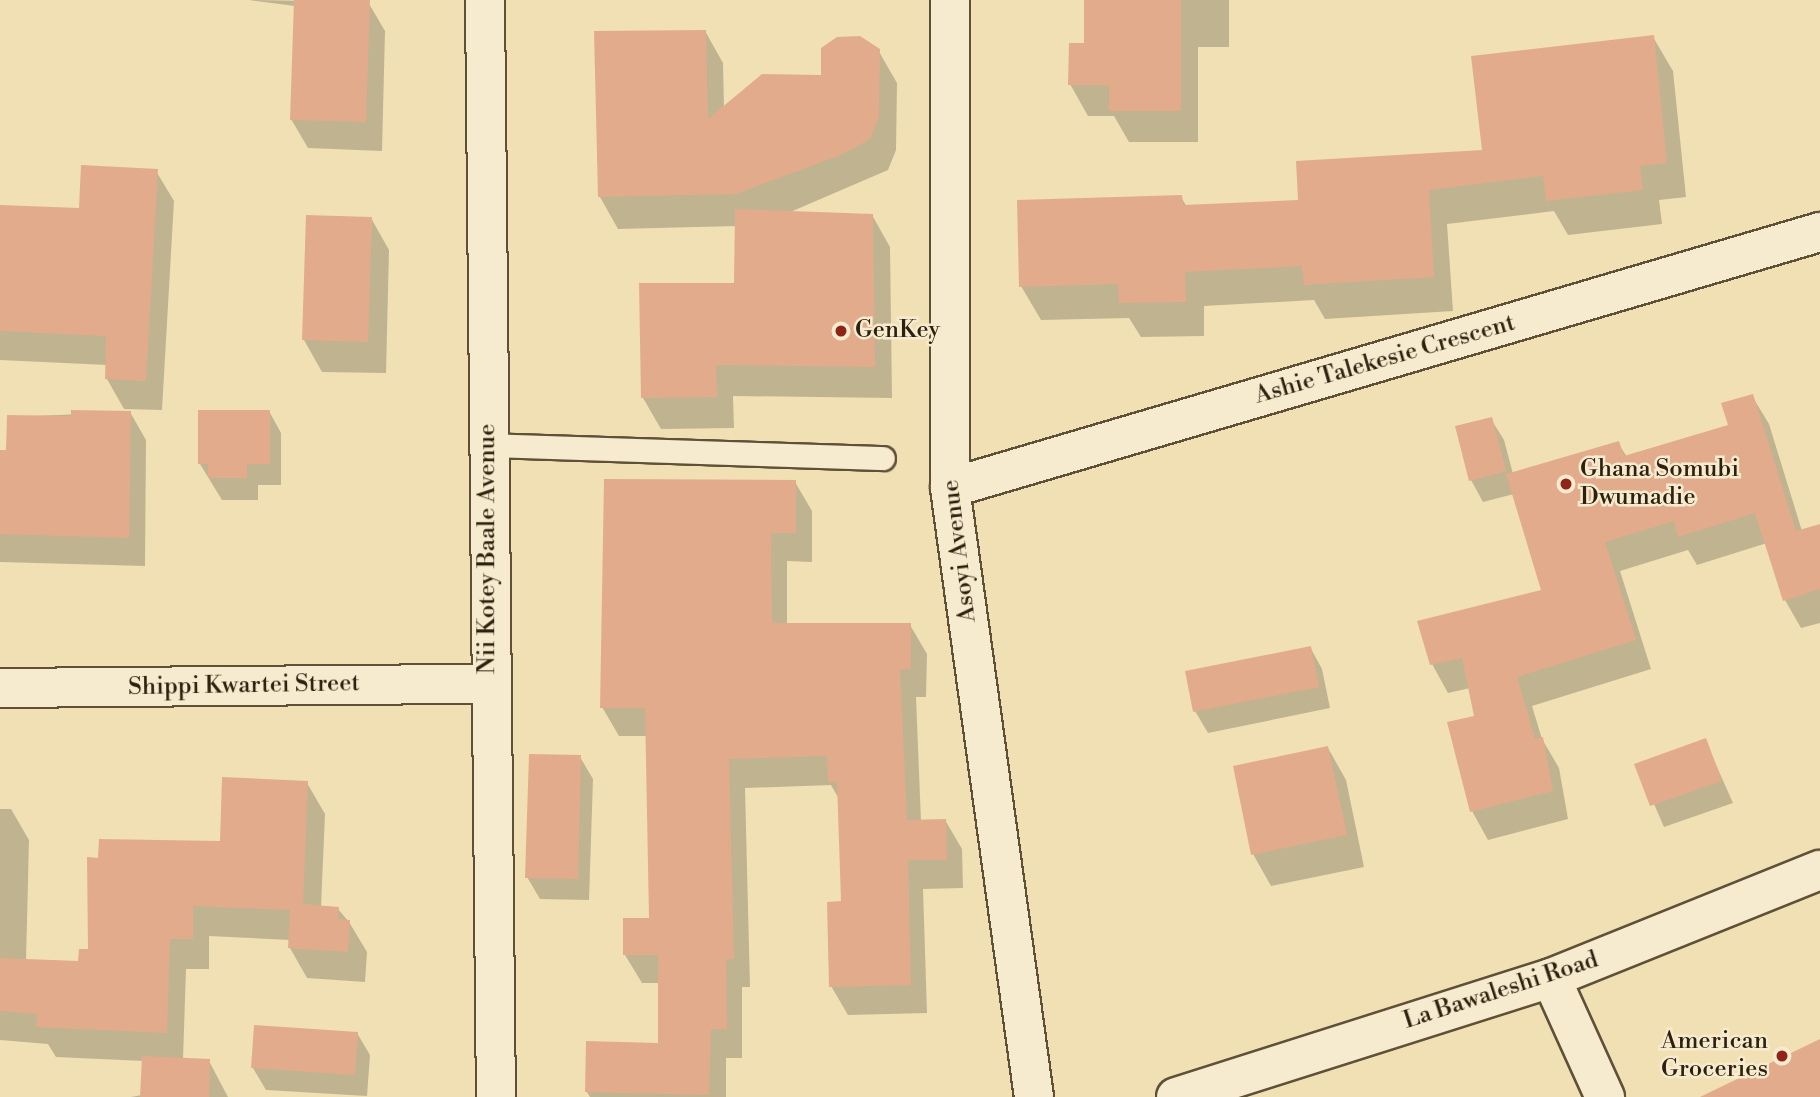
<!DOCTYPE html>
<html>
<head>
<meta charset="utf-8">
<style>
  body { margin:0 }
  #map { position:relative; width:1820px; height:1097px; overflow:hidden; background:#f1e0b4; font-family:"Libre Bodoni",serif }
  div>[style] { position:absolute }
  .shadow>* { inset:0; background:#0003 }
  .building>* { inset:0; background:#e2ac8c }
  .roads { filter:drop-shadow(2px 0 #5f5038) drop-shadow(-2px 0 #5f5038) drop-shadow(0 2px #5f5038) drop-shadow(0 -2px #5f5038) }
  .service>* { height:23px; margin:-11.5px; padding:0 11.5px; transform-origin:11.5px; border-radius:11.5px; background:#f6ebce }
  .minor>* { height:38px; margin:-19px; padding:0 19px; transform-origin:19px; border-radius:19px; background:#f6ebce }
  .tertiary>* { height:38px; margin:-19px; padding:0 19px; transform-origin:19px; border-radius:19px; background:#f6ebce }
  .secondary>* { height:38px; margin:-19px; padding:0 19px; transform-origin:19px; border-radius:19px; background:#f6ebce }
  .dots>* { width:19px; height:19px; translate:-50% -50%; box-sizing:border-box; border:4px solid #f6ebce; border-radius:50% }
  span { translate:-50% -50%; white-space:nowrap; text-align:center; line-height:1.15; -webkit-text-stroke:5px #f6ebce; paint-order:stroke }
  .poi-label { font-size:24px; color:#2e200f }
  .left { translate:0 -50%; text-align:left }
  .right { translate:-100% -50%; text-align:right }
  .street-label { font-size:24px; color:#2e200f }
</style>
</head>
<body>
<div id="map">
  <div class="shadow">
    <i style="clip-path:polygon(249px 0,368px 2px,385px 31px,382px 151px,308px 148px,291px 119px,295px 6px)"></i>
    <i style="clip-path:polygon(1086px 0,1229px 0,1229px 47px,1198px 47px,1198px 142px,1129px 142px,1114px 116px,1088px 116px,1070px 84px,1086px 44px)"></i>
    <i style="clip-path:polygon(705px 31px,723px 63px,724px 108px,823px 77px,878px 50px,897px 83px,896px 150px,888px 170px,788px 213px,872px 215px,890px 247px,892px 398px,733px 396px,734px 428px,661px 429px,643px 398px,736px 285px,737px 226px,618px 229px,600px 197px,596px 33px)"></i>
    <i style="clip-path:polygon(1653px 37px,1673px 71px,1686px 197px,1659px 200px,1662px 224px,1568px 235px,1554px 211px,1447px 224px,1453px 311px,1325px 319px,1314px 300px,1204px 306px,1204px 336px,1141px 337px,1129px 318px,1041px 320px,1021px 286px,1181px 197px,1187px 207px,1300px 201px,1484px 151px)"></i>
    <i style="clip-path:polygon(156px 171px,174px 201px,162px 410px,124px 409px,107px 379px,107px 365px,0 360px,0 206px,81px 210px)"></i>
    <i style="clip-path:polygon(371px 218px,389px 250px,386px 373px,322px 372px,304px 340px)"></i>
    <i style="clip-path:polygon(1752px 396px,1769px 424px,1802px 531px,1820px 525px,1820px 623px,1801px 628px,1785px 600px,1767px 543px,1697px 565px,1688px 550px,1620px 571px,1651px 669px,1532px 706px,1542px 739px,1559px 768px,1568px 819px,1488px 840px,1472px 811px,1476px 718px,1470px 688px,1448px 693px,1432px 664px,1543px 591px,1514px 494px,1483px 502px,1471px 480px,1491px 419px,1504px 440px,1513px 474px,1618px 443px,1627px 457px,1730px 427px)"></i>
    <i style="clip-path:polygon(269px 411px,281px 433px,281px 485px,258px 485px,258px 500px,222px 500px,200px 464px)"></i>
    <i style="clip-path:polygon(130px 412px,146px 440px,145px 566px,0 562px,0 452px,8px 452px,9px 417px)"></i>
    <i style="clip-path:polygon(795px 482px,812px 511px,812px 562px,787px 561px,787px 625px,910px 625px,927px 654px,926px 697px,916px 697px,921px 821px,945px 820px,962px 849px,963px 888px,923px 889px,927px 1013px,848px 1015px,831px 986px,842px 903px,839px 799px,831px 785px,745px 788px,750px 987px,742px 987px,742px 1058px,726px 1058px,726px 1097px,590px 1097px,587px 1092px,660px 1045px,660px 983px,642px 983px,625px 955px,651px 920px,648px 736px,619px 736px,602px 707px)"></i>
    <i style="clip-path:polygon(1310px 647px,1322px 669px,1330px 708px,1208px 733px,1195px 711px)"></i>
    <i style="clip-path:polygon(1705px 740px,1733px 803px,1664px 827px,1637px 765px)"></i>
    <i style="clip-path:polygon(1328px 748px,1346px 780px,1364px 867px,1271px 886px,1253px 854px)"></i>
    <i style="clip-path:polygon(580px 757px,593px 779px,589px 900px,540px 899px,527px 877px)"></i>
    <i style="clip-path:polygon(307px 783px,325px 814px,321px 907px,338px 909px,349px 922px,367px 952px,365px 982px,307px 978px,290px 948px,290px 940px,209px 936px,209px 969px,186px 969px,183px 1060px,209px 1061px,228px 1097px,131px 1097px,142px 1095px,144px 1061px,56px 1057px,48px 1044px,0 1040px,0 809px,11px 809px,29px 840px,26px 961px,80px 963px,221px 842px)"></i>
    <i style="clip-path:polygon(357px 1033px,370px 1055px,367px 1096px,266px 1090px,253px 1068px)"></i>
  </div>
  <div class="building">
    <i style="clip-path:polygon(294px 0,370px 0,366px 122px,290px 120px)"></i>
    <i style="clip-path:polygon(1084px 0,1181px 0,1181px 111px,1109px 111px,1109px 85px,1068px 85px,1069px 43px,1084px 43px)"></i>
    <i style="clip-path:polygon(706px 30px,708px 119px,762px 74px,821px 75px,821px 48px,837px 37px,860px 36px,880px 49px,879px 117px,870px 139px,843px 154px,736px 194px,598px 197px,594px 31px)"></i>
    <i style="clip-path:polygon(1654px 35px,1667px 163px,1640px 166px,1643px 190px,1546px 201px,1543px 176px,1429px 190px,1434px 277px,1304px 285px,1302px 266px,1185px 272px,1186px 302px,1119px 303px,1118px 284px,1019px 287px,1017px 200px,1182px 195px,1183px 205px,1298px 200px,1296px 161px,1482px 150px,1471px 56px)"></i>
    <i style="clip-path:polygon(81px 165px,158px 169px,146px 381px,105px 379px,106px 336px,0 331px,0 205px,79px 208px)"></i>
    <i style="clip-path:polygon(735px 209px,873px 214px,875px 367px,716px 365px,717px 397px,641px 398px,639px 283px,734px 283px)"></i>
    <i style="clip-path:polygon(306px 215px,372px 217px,368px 342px,302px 340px)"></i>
    <i style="clip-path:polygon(1753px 394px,1796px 531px,1820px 524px,1820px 589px,1783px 601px,1755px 513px,1678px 537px,1674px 521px,1605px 542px,1636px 640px,1517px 677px,1535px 739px,1543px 737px,1553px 791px,1470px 812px,1447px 722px,1474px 716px,1462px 658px,1430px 665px,1417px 621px,1541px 590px,1506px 474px,1619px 441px,1624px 456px,1728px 425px,1721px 403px)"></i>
    <i style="clip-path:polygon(71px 410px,131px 411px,129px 538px,0 534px,0 450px,6px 450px,7px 415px,71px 416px)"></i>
    <i style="clip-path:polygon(198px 410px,270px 410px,270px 464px,247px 464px,247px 478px,208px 478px,208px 464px,198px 464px)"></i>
    <i style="clip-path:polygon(1492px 417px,1506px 471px,1469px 481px,1455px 426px)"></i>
    <i style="clip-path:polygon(604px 479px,796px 480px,796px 533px,771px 533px,772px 623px,911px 623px,911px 669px,900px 669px,907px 820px,946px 819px,947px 860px,908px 860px,911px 985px,829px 987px,827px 902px,841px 901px,837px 782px,828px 782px,827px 756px,729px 759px,734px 959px,726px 959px,727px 1029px,711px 1029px,709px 1095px,585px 1092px,586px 1041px,658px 1043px,658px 955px,623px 955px,623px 918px,649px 918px,645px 708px,600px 708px)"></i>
    <i style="clip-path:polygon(1311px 646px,1319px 687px,1193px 712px,1185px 671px)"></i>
    <i style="clip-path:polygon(1706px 738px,1722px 781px,1650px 806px,1634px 764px)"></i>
    <i style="clip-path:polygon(1328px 746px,1347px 835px,1251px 855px,1233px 766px)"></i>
    <i style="clip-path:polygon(529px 754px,581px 755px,578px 879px,525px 878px)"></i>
    <i style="clip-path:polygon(222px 777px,308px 781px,303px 904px,339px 907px,338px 919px,350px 920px,348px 952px,288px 948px,290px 910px,193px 906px,193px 939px,170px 939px,167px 1033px,36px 1027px,37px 1014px,0 1011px,0 958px,78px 961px,79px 949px,88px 949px,87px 857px,98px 858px,99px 839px,220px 841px)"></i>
    <i style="clip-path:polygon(254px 1025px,358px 1032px,355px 1075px,251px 1068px)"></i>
    <i style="clip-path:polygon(1820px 1039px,1820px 1097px,1700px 1097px)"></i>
    <i style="clip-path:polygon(142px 1056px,210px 1059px,209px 1097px,140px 1097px)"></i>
  </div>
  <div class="roads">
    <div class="service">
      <i style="left:488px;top:445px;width:395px;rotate:1.9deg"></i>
    </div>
    <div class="minor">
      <i style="left:950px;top:0;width:488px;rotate:90deg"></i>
      <i style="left:950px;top:488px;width:615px;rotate:82.15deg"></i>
      <i style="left:950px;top:488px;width:907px;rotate:-16.4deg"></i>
      <i style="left:0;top:688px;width:489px;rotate:-0.5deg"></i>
      <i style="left:1551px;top:978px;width:131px;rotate:65.6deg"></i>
    </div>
    <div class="tertiary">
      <i style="left:485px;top:0;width:1097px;rotate:89.43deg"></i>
    </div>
    <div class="secondary">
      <i style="left:1176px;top:1097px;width:393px;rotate:-17.6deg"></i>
      <i style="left:1551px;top:978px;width:290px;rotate:-21.9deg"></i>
    </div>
  </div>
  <div class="dots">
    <i style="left:841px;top:331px;background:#8f2418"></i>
    <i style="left:1566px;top:484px;background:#8f2418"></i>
    <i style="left:1782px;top:1056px;background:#8f2418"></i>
  </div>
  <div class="poi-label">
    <span class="left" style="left:855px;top:331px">GenKey</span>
    <span class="left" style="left:1580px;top:484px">Ghana Somubi<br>Dwumadie</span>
    <span class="right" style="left:1768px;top:1056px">American<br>Groceries</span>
  </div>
  <div class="street-label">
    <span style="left:1385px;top:360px;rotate:-16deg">Ashie Talekesie Crescent</span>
    <span style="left:488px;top:549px;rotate:-90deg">Nii Kotey Baale Avenue</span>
    <span style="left:960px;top:551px;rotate:-97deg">Asoyi Avenue</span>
    <span style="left:244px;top:686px;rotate:-1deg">Shippi Kwartei Street</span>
    <span style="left:1501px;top:991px;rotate:-18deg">La Bawaleshi Road</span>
  </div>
</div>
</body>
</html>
